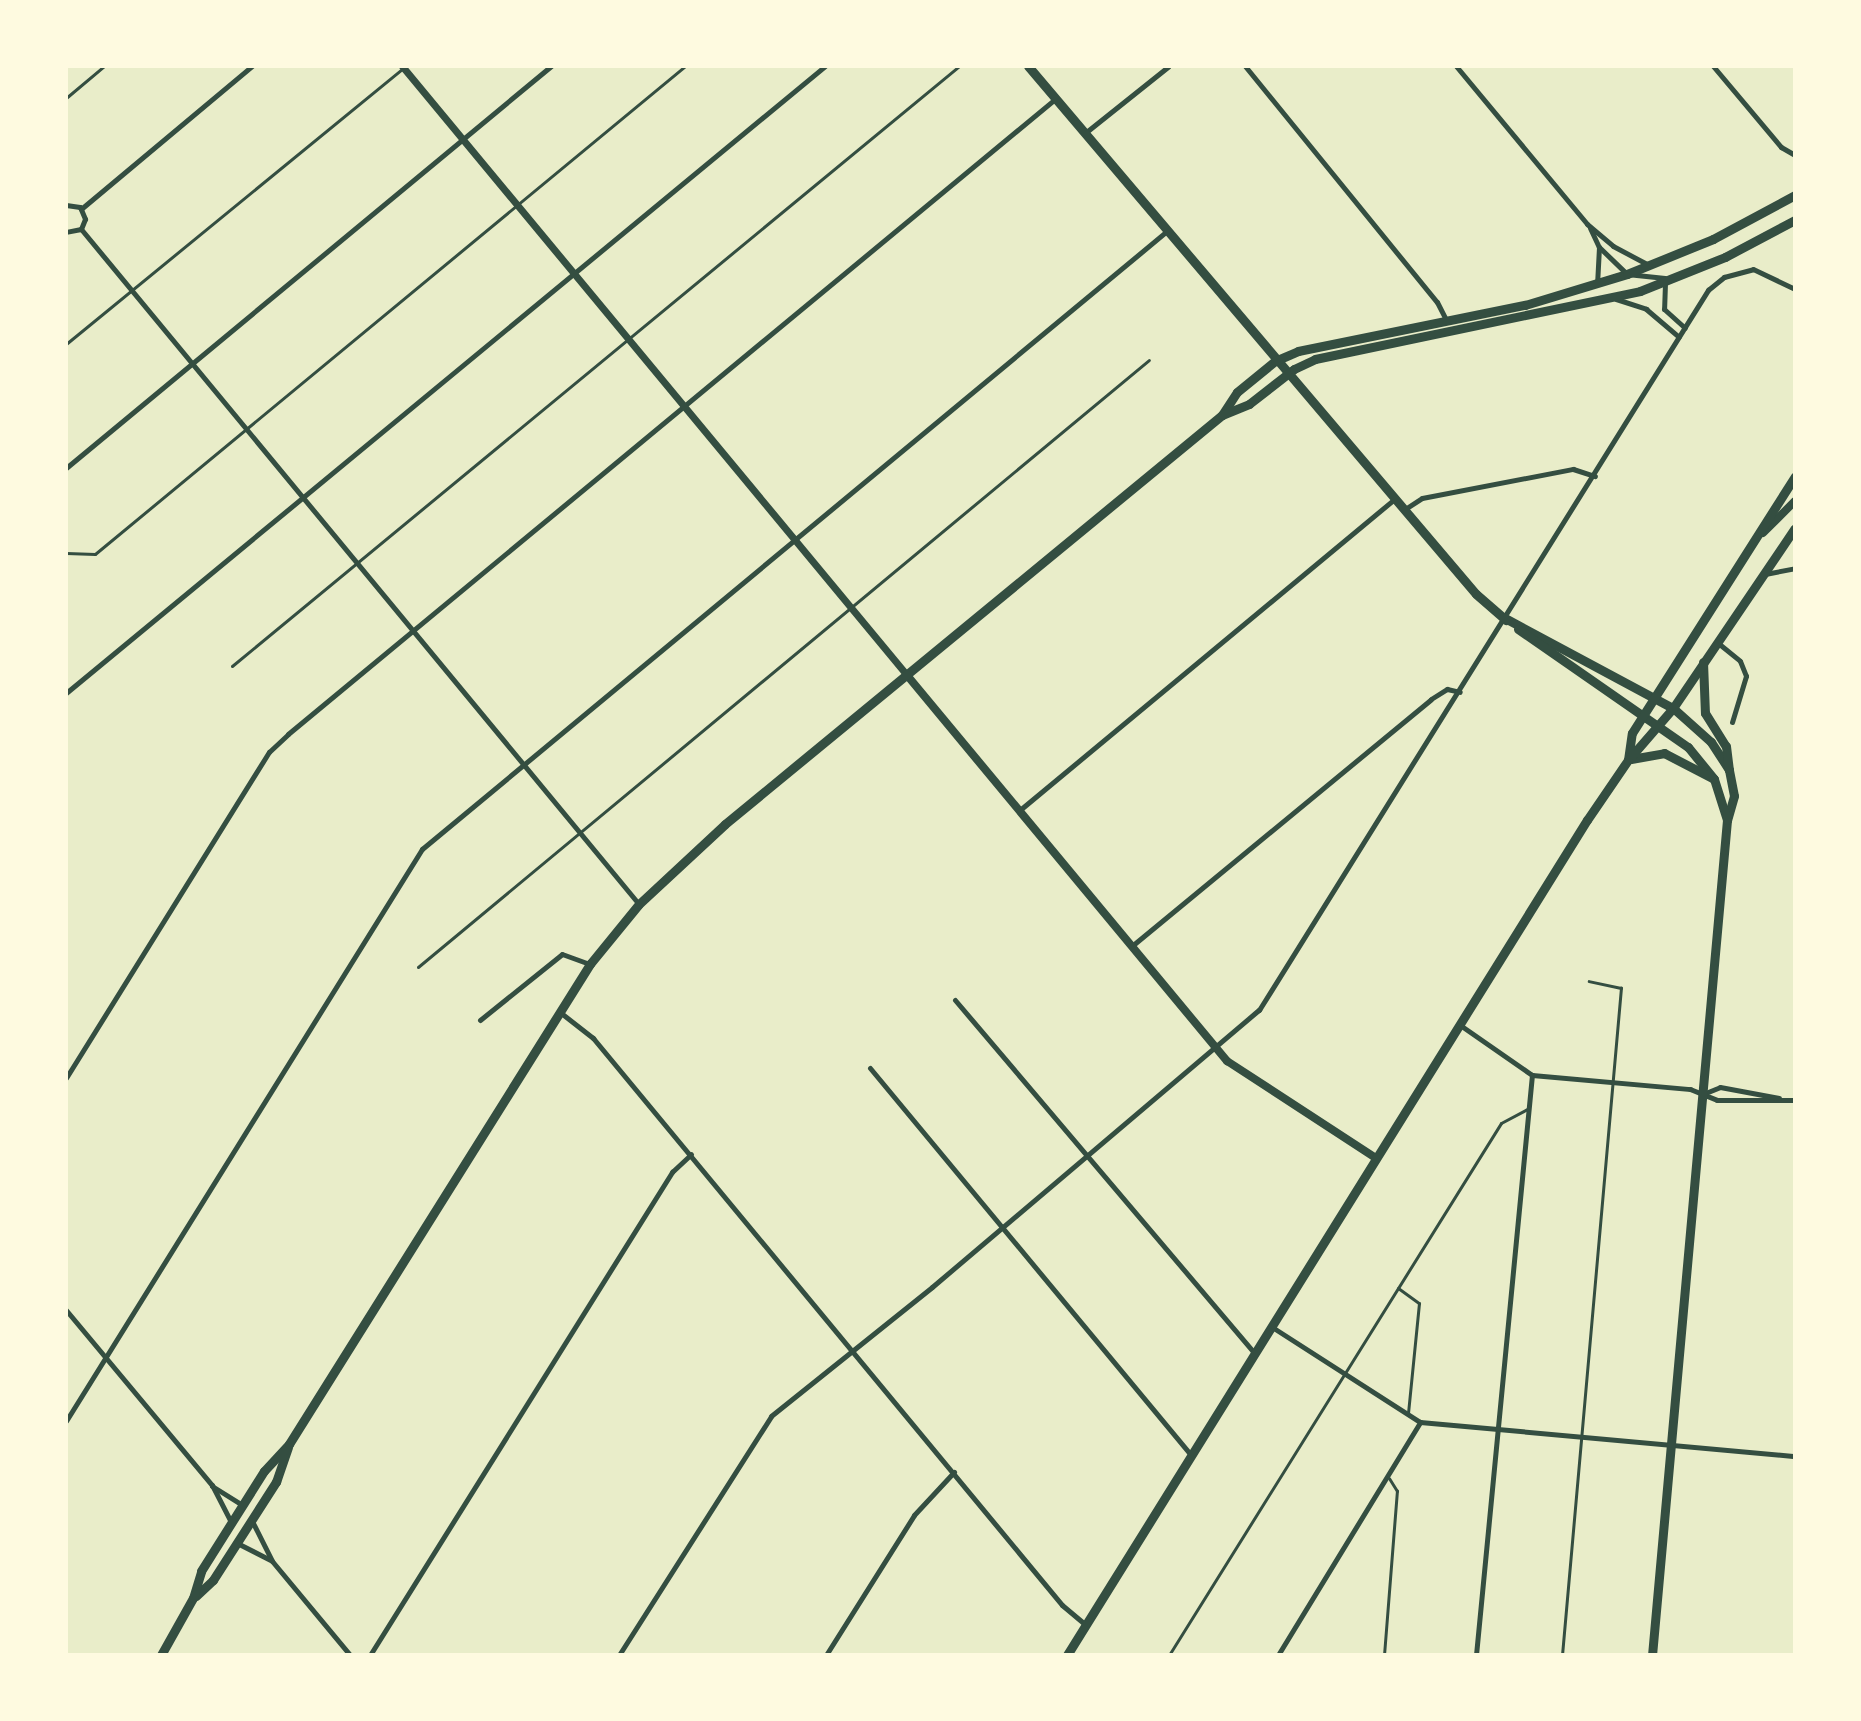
<!DOCTYPE html>
<html>
<head>
<meta charset="utf-8">
<style>
  body { margin:0 }
  #map { position:relative; width:1861px; height:1721px; overflow:hidden; background:#e9edc9; font-family:Manrope,sans-serif }
  div>[style] { position:absolute }
  .service>* { height:3px; margin:-1.5px; padding:0 1.5px; transform-origin:1.5px; border-radius:1.5px; background:#344e41 }
  .minor>* { height:5px; margin:-2.5px; padding:0 2.5px; transform-origin:2.5px; border-radius:2.5px; background:#344e41 }
  .tertiary>* { height:7px; margin:-3.5px; padding:0 3.5px; transform-origin:3.5px; border-radius:3.5px; background:#344e41 }
  .secondary>* { height:8px; margin:-4px; padding:0 4px; transform-origin:4px; border-radius:4px; background:#344e41 }
  .primary>* { height:9px; margin:-4.5px; padding:0 4.5px; transform-origin:4.5px; border-radius:4.5px; background:#344e41 }
  .trunk>* { height:9px; margin:-4.5px; padding:0 4.5px; transform-origin:4.5px; border-radius:4.5px; background:#344e41 }
  span { translate:-50% -50%; white-space:nowrap; text-align:center; line-height:1.15; -webkit-text-stroke:7px #fefae0; paint-order:stroke }
  .frame { position:absolute; inset:0; border:68px solid #fefae0; pointer-events:none }
</style>
</head>
<body>
<div id="map">
  <div class="service">
    <i style="left:66px;top:98px;width:50px;rotate:-40.1deg"></i>
    <i style="left:66px;top:344px;width:436px;rotate:-39.3deg"></i>
    <i style="left:66px;top:553px;width:29px;rotate:2deg"></i>
    <i style="left:95px;top:554px;width:766px;rotate:-39.59deg"></i>
    <i style="left:232px;top:666px;width:943px;rotate:-39.53deg"></i>
    <i style="left:418px;top:967px;width:950px;rotate:-39.71deg"></i>
    <i style="left:1398px;top:1288px;width:26px;rotate:36deg"></i>
    <i style="left:1419px;top:1303px;width:111px;rotate:95.7deg"></i>
    <i style="left:1169px;top:1655px;width:627px;rotate:-58.03deg"></i>
    <i style="left:1501px;top:1123px;width:30px;rotate:-28deg"></i>
    <i style="left:1384px;top:1655px;width:165px;rotate:-85.5deg"></i>
    <i style="left:1397px;top:1491px;width:15px;rotate:-122deg"></i>
    <i style="left:1562px;top:1655px;width:670px;rotate:-84.95deg"></i>
    <i style="left:1621px;top:988px;width:33px;rotate:-168deg"></i>
  </div>
  <div class="minor">
    <i style="left:1245px;top:66px;width:304px;rotate:50.9deg"></i>
    <i style="left:1437px;top:302px;width:22px;rotate:63deg"></i>
    <i style="left:1456px;top:66px;width:205px;rotate:50.3deg"></i>
    <i style="left:1587px;top:224px;width:34px;rotate:40deg"></i>
    <i style="left:1613px;top:246px;width:40px;rotate:28deg"></i>
    <i style="left:1713px;top:66px;width:106px;rotate:50deg"></i>
    <i style="left:1781px;top:147px;width:16px;rotate:30deg"></i>
    <i style="left:1085px;top:133px;width:107px;rotate:-38.6deg"></i>
    <i style="left:66px;top:205px;width:14px;rotate:8deg"></i>
    <i style="left:80px;top:207px;width:13px;rotate:67deg"></i>
    <i style="left:85px;top:219px;width:11px;rotate:112deg"></i>
    <i style="left:81px;top:229px;width:15px;rotate:169deg"></i>
    <i style="left:81px;top:209px;width:223px;rotate:-39.9deg"></i>
    <i style="left:1590px;top:228px;width:21px;rotate:65deg"></i>
    <i style="left:1599px;top:247px;width:36px;rotate:93deg"></i>
    <i style="left:81px;top:229px;width:874px;rotate:50.43deg"></i>
    <i style="left:1599px;top:247px;width:39px;rotate:44deg"></i>
    <i style="left:1627px;top:274px;width:38px;rotate:6deg"></i>
    <i style="left:1665px;top:283px;width:26px;rotate:92deg"></i>
    <i style="left:1664px;top:309px;width:28px;rotate:42deg"></i>
    <i style="left:1616px;top:299px;width:32px;rotate:18deg"></i>
    <i style="left:1646px;top:309px;width:43px;rotate:40.3deg"></i>
    <i style="left:66px;top:468px;width:630px;rotate:-39.65deg"></i>
    <i style="left:1405px;top:509px;width:20px;rotate:-33deg"></i>
    <i style="left:1422px;top:498px;width:154px;rotate:-10.9deg"></i>
    <i style="left:1573px;top:469px;width:23px;rotate:18deg"></i>
    <i style="left:1765px;top:574px;width:31px;rotate:-11deg"></i>
    <i style="left:1718px;top:643px;width:28px;rotate:39deg"></i>
    <i style="left:1740px;top:661px;width:16px;rotate:68deg"></i>
    <i style="left:1746px;top:676px;width:48px;rotate:106.9deg"></i>
    <i style="left:66px;top:693px;width:984px;rotate:-39.56deg"></i>
    <i style="left:1021px;top:809px;width:486px;rotate:-39.7deg"></i>
    <i style="left:1133px;top:945px;width:386px;rotate:-39.5deg"></i>
    <i style="left:1431px;top:699px;width:19px;rotate:-32deg"></i>
    <i style="left:1447px;top:689px;width:13px;rotate:13deg"></i>
    <i style="left:955px;top:1000px;width:463px;rotate:49.7deg"></i>
    <i style="left:561px;top:1013px;width:41px;rotate:38deg"></i>
    <i style="left:593px;top:1038px;width:736px;rotate:50.4deg"></i>
    <i style="left:1062px;top:1605px;width:30px;rotate:40deg"></i>
    <i style="left:480px;top:1020px;width:105px;rotate:-38.8deg"></i>
    <i style="left:562px;top:954px;width:30px;rotate:20deg"></i>
    <i style="left:1460px;top:1025px;width:88px;rotate:34.8deg"></i>
    <i style="left:1532px;top:1075px;width:159px;rotate:5.1deg"></i>
    <i style="left:1690px;top:1089px;width:29px;rotate:22deg"></i>
    <i style="left:1717px;top:1100px;width:78px"></i>
    <i style="left:870px;top:1068px;width:503px;rotate:50.33deg"></i>
    <i style="left:66px;top:1078px;width:384px;rotate:-58.1deg"></i>
    <i style="left:269px;top:752px;width:26px;rotate:-43deg"></i>
    <i style="left:288px;top:734px;width:996px;rotate:-39.62deg"></i>
    <i style="left:1703px;top:1094px;width:18px;rotate:-22deg"></i>
    <i style="left:1720px;top:1087px;width:60px;rotate:10.6deg"></i>
    <i style="left:66px;top:1310px;width:228px;rotate:50.2deg"></i>
    <i style="left:212px;top:1485px;width:42px;rotate:62.8deg"></i>
    <i style="left:1272px;top:1327px;width:176px;rotate:32.7deg"></i>
    <i style="left:1420px;top:1422px;width:377px;rotate:5.2deg"></i>
    <i style="left:66px;top:1421px;width:674px;rotate:-58.1deg"></i>
    <i style="left:422px;top:849px;width:968px;rotate:-39.68deg"></i>
    <i style="left:212px;top:1486px;width:36px;rotate:32deg"></i>
    <i style="left:252px;top:1521px;width:45px;rotate:63.4deg"></i>
    <i style="left:272px;top:1561px;width:122px;rotate:50.3deg"></i>
    <i style="left:237px;top:1543px;width:38px;rotate:27deg"></i>
    <i style="left:370px;top:1655px;width:570px;rotate:-57.98deg"></i>
    <i style="left:672px;top:1172px;width:26px;rotate:-43deg"></i>
    <i style="left:619px;top:1655px;width:283px;rotate:-57.5deg"></i>
    <i style="left:771px;top:1416px;width:206px;rotate:-38.7deg"></i>
    <i style="left:932px;top:1287px;width:429px;rotate:-40.3deg"></i>
    <i style="left:1259px;top:1010px;width:849px;rotate:-58.05deg"></i>
    <i style="left:1708px;top:290px;width:21px;rotate:-39deg"></i>
    <i style="left:1724px;top:277px;width:30px;rotate:-15deg"></i>
    <i style="left:1753px;top:269px;width:47px;rotate:25.5deg"></i>
    <i style="left:826px;top:1655px;width:165px;rotate:-57.8deg"></i>
    <i style="left:914px;top:1515px;width:59px;rotate:-47.1deg"></i>
    <i style="left:1278px;top:1655px;width:273px;rotate:-58.6deg"></i>
    <i style="left:1476px;top:1655px;width:583px;rotate:-84.49deg"></i>
  </div>
  <div class="tertiary">
    <i style="left:402px;top:66px;width:790px;rotate:50.34deg"></i>
  </div>
  <div class="secondary">
    <i style="left:1763px;top:533px;width:45px;rotate:-45deg"></i>
    <i style="left:906px;top:674px;width:503px;rotate:50.33deg"></i>
    <i style="left:1227px;top:1061px;width:176px;rotate:33.1deg"></i>
  </div>
  <div class="primary">
    <i style="left:1028px;top:66px;width:692px;rotate:49.69deg"></i>
    <i style="left:1476px;top:594px;width:40px;rotate:41deg"></i>
    <i style="left:1222px;top:415px;width:27px;rotate:-57deg"></i>
    <i style="left:1237px;top:392px;width:49px;rotate:-39.2deg"></i>
    <i style="left:1275px;top:361px;width:25px;rotate:-23deg"></i>
    <i style="left:1298px;top:351px;width:232px;rotate:-11.5deg"></i>
    <i style="left:1525px;top:305px;width:107px;rotate:-16.9deg"></i>
    <i style="left:1627px;top:274px;width:93px;rotate:-22.1deg"></i>
    <i style="left:1713px;top:239px;width:93px;rotate:-28.2deg"></i>
    <i style="left:1503px;top:617px;width:193px;rotate:28.2deg"></i>
    <i style="left:1673px;top:708px;width:51px;rotate:41.8deg"></i>
    <i style="left:1711px;top:742px;width:33px;rotate:57deg"></i>
    <i style="left:1729px;top:770px;width:26px;rotate:79deg"></i>
    <i style="left:1734px;top:796px;width:25px;rotate:106deg"></i>
    <i style="left:1727px;top:820px;width:838px;rotate:95.13deg"></i>
    <i style="left:1518px;top:629px;width:207px;rotate:34.8deg"></i>
    <i style="left:1688px;top:747px;width:41px;rotate:50.9deg"></i>
    <i style="left:1714px;top:779px;width:43px;rotate:72.4deg"></i>
    <i style="left:196px;top:1596px;width:23px;rotate:-43deg"></i>
    <i style="left:213px;top:1580px;width:117px;rotate:-57.3deg"></i>
    <i style="left:276px;top:1482px;width:37px;rotate:-71deg"></i>
    <i style="left:161px;top:1655px;width:65px;rotate:-60.7deg"></i>
    <i style="left:193px;top:1598px;width:28px;rotate:-73deg"></i>
    <i style="left:201px;top:1571px;width:118px;rotate:-57.8deg"></i>
    <i style="left:264px;top:1471px;width:37px;rotate:-47deg"></i>
    <i style="left:289px;top:1444px;width:567px;rotate:-57.91deg"></i>
    <i style="left:590px;top:964px;width:77px;rotate:-50.8deg"></i>
    <i style="left:639px;top:904px;width:117px;rotate:-42.9deg"></i>
    <i style="left:725px;top:824px;width:644px;rotate:-39.45deg"></i>
    <i style="left:1222px;top:415px;width:29px;rotate:-22deg"></i>
    <i style="left:1249px;top:404px;width:57px;rotate:-37.9deg"></i>
    <i style="left:1294px;top:369px;width:23px;rotate:-25deg"></i>
    <i style="left:1315px;top:359px;width:332px;rotate:-11.8deg"></i>
    <i style="left:1640px;top:291px;width:92px;rotate:-21.8deg"></i>
    <i style="left:1725px;top:257px;width:79px;rotate:-27.9deg"></i>
  </div>
  <div class="trunk">
    <i style="left:1703px;top:662px;width:51px;rotate:87.8deg"></i>
    <i style="left:1705px;top:713px;width:39px;rotate:58deg"></i>
    <i style="left:1726px;top:746px;width:24px;rotate:83deg"></i>
    <i style="left:1631px;top:759px;width:34px;rotate:-10deg"></i>
    <i style="left:1664px;top:753px;width:56px;rotate:27.5deg"></i>
    <i style="left:1628px;top:760px;width:27px;rotate:-82deg"></i>
    <i style="left:1632px;top:733px;width:304px;rotate:-57.6deg"></i>
    <i style="left:1067px;top:1655px;width:984px;rotate:-58.09deg"></i>
    <i style="left:1587px;top:820px;width:73px;rotate:-55.7deg"></i>
    <i style="left:1628px;top:760px;width:69px;rotate:-49.1deg"></i>
    <i style="left:1673px;top:708px;width:217px;rotate:-55.9deg"></i>
  </div>
  <div class="frame"></div>
</div>
</body>
</html>
